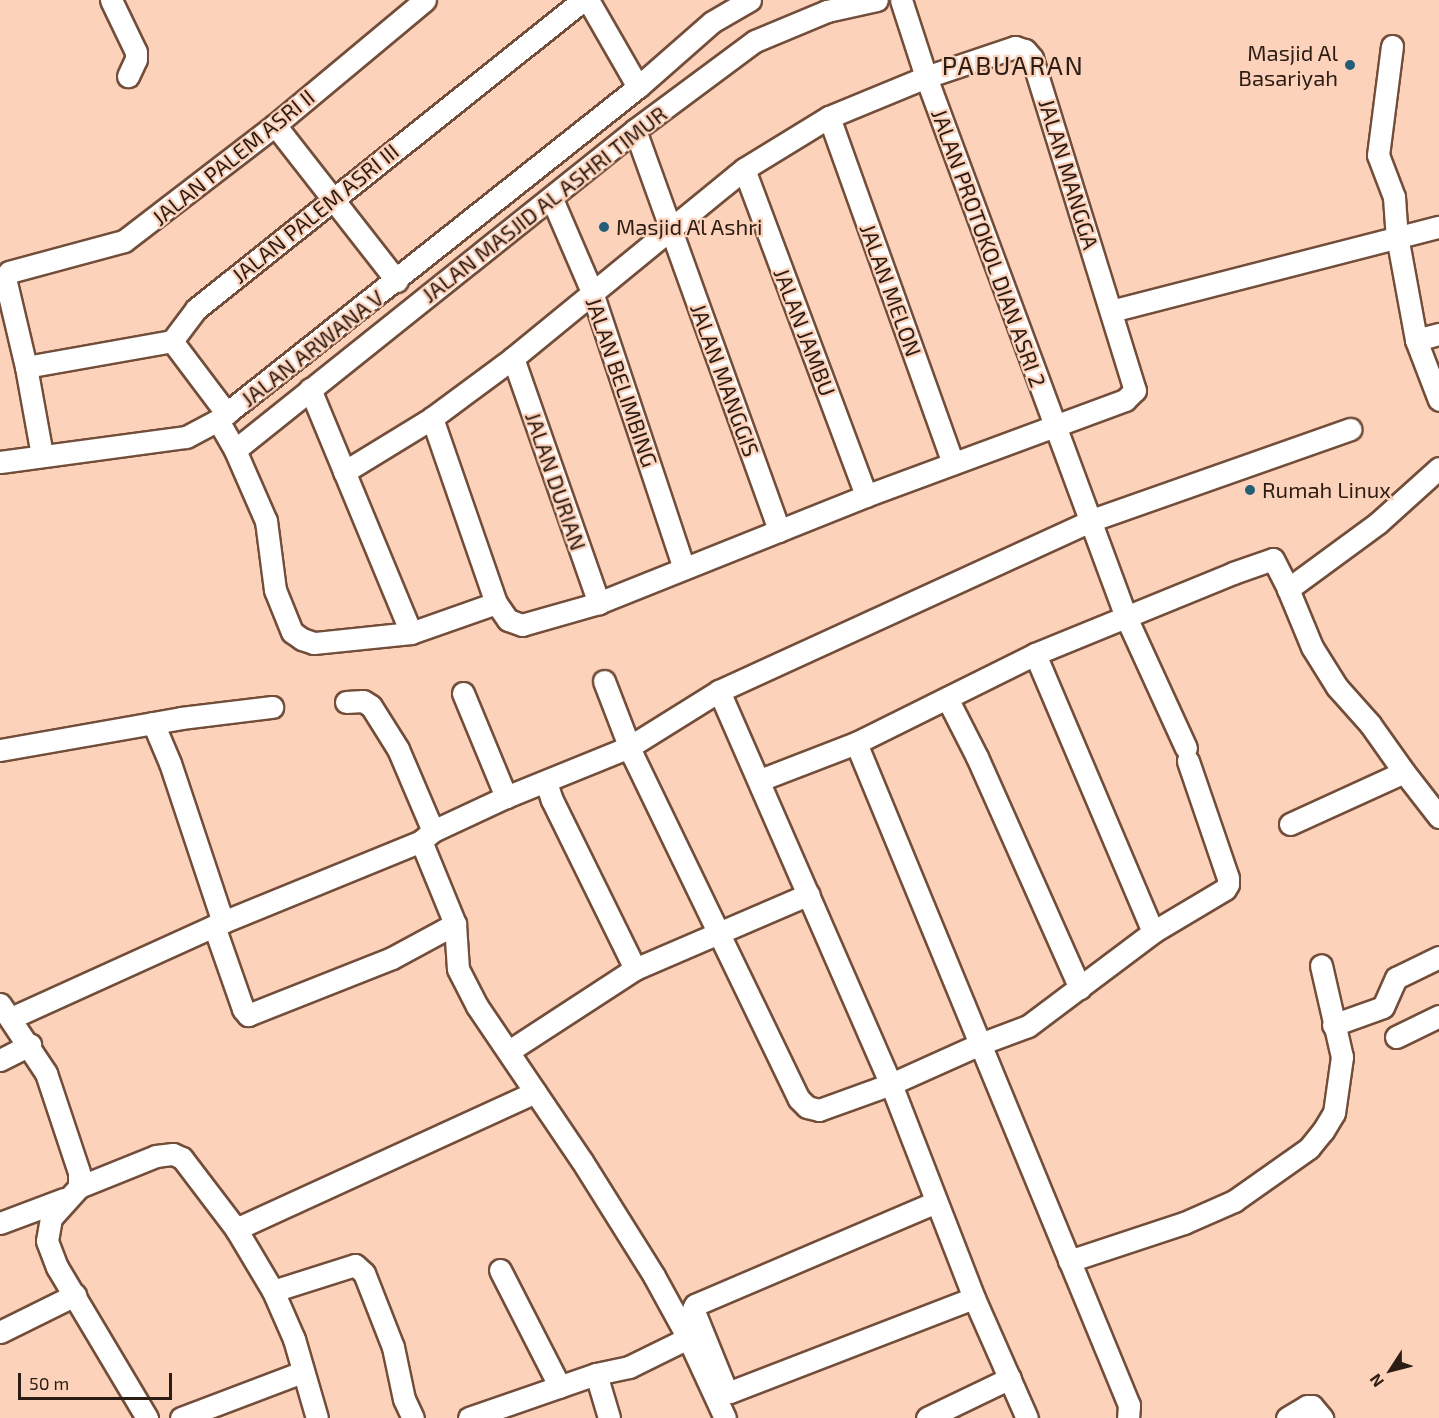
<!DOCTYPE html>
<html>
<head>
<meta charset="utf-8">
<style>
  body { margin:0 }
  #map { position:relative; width:1439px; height:1418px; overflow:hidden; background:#fcd2bb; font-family:"Exo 2",sans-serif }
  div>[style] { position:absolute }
  .roads { filter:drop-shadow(2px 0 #724e3a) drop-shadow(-2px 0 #724e3a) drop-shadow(0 2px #724e3a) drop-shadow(0 -2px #724e3a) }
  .minor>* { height:21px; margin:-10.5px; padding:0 10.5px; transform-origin:10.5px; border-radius:10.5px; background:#fff }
  .dots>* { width:16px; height:16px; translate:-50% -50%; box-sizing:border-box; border:3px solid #fcd2bb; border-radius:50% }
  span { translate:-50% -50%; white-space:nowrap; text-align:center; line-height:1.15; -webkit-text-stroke:4.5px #fcd2bb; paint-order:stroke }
  .poi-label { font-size:22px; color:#2b1c14 }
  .right { translate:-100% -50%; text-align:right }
  .left { translate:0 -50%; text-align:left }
  .street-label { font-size:22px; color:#2b1c14 }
  .quarter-label { font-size:26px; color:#2b1c14; letter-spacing:1.5px }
  .north { position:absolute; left:1361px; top:1340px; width:60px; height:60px; -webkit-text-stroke:4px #fcd2bb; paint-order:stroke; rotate:234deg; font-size:16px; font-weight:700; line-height:24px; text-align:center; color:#2b1c14 }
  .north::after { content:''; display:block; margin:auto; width:21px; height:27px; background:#2b1c14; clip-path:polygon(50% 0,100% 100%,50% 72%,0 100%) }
  .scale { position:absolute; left:18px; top:1373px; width:154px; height:27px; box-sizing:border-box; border:3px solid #2b1c14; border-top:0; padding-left:8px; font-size:18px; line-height:21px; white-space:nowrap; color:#2b1c14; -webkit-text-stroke:4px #fcd2bb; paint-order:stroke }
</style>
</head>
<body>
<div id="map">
  <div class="roads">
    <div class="minor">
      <i style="left:111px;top:0;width:58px;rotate:64.3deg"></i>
      <i style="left:136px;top:52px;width:7px;rotate:90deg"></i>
      <i style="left:136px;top:59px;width:19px;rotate:115deg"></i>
      <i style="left:588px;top:0;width:100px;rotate:60.1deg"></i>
      <i style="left:901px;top:0;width:81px;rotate:72deg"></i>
      <i style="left:926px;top:77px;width:576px;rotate:69.68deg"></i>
      <i style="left:1126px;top:617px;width:144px;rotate:65.4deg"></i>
      <i style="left:1392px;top:46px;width:110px;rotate:97.3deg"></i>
      <i style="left:1378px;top:155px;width:45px;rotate:69.1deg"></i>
      <i style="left:1394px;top:197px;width:39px;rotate:86deg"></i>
      <i style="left:1397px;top:236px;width:106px;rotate:79.6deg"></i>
      <i style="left:1416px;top:340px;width:64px;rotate:69deg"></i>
      <i style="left:829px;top:117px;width:368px;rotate:70.3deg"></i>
      <i style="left:275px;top:125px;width:198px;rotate:52deg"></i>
      <i style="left:635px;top:130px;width:426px;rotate:70.2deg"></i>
      <i style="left:744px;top:169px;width:349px;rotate:69.5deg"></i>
      <i style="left:552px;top:199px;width:101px;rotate:66.7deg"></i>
      <i style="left:592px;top:292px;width:291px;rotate:71.6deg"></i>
      <i style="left:1111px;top:311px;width:339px;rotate:-14.4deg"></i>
      <i style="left:1416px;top:340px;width:24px;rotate:-15deg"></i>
      <i style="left:172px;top:341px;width:91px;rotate:53deg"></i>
      <i style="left:513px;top:358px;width:260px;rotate:70.7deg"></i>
      <i style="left:26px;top:367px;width:148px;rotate:-10.1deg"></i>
      <i style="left:172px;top:341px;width:40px;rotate:-53deg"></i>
      <i style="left:196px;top:309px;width:495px;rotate:-38.6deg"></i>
      <i style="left:310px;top:389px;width:264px;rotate:67.5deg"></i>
      <i style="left:235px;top:450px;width:512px;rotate:-38.66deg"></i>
      <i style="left:635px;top:130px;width:149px;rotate:-36.6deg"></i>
      <i style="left:755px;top:41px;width:78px;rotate:-22.6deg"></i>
      <i style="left:827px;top:11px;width:51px;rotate:-12.4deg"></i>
      <i style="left:42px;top:455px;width:89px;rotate:-100.3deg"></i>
      <i style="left:26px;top:367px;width:91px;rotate:-103.3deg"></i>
      <i style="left:5px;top:278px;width:7px;rotate:-56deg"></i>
      <i style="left:9px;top:272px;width:119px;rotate:-15.1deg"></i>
      <i style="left:124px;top:241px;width:190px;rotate:-37.5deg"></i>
      <i style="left:275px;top:125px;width:195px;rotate:-39.8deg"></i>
      <i style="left:0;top:462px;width:188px;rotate:-7.7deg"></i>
      <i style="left:186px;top:437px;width:36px;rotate:-28deg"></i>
      <i style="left:1439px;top:468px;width:82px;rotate:138deg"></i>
      <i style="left:1378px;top:523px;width:112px;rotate:143.7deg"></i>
      <i style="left:1288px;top:589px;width:63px;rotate:67.5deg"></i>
      <i style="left:1312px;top:647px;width:47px;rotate:58deg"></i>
      <i style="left:1337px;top:687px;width:50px;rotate:48.3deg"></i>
      <i style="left:1370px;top:724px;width:59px;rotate:54.7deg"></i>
      <i style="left:1404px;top:772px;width:57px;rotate:52.1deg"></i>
      <i style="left:344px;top:472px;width:103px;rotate:-31.5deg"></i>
      <i style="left:432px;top:418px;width:101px;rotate:-36.5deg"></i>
      <i style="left:513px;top:358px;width:298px;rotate:-39.3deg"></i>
      <i style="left:744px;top:169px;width:100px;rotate:-31.5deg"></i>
      <i style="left:829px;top:117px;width:105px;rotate:-22.4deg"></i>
      <i style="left:926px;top:77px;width:94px;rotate:-18.6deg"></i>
      <i style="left:1015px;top:47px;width:10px;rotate:17deg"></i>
      <i style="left:1025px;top:50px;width:11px;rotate:49deg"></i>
      <i style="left:1032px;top:58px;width:348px;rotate:72.8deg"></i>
      <i style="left:1135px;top:390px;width:14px;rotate:135deg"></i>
      <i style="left:1125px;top:400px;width:276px;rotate:159.7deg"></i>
      <i style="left:866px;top:496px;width:288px;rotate:158.2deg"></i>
      <i style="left:599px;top:603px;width:80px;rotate:164.1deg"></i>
      <i style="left:522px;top:625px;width:15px;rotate:-160deg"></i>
      <i style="left:508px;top:620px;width:21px;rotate:-125deg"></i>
      <i style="left:496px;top:603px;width:196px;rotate:-109.1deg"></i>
      <i style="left:496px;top:603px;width:90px;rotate:160.6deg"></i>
      <i style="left:411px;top:633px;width:98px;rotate:174.1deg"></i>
      <i style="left:314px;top:643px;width:13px;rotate:-162deg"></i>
      <i style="left:302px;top:639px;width:12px;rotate:-145deg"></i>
      <i style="left:292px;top:632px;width:45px;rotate:-112deg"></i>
      <i style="left:275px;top:590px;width:70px;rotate:-97.4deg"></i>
      <i style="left:266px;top:521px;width:77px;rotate:-113.6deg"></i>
      <i style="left:235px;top:450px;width:34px;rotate:-120deg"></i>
      <i style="left:218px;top:420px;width:536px;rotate:-38.41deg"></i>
      <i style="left:638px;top:87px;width:98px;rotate:-41.3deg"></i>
      <i style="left:712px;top:22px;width:44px;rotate:-30.1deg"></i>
      <i style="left:1035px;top:654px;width:302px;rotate:67deg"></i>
      <i style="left:604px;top:681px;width:80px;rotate:68.9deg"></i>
      <i style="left:633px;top:756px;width:381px;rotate:64.2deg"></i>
      <i style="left:799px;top:1099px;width:11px;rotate:45deg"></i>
      <i style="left:807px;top:1107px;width:12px;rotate:14deg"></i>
      <i style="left:819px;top:1110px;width:77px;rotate:-19.9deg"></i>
      <i style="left:891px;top:1084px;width:98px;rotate:-24.2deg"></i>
      <i style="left:980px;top:1044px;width:51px;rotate:-20.6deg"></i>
      <i style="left:1028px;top:1026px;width:156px;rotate:-36.9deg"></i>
      <i style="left:1153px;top:932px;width:84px;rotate:-30.8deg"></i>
      <i style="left:1225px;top:889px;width:6px;rotate:-59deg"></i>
      <i style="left:1228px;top:884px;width:6px;rotate:-90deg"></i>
      <i style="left:1228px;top:878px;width:124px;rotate:-108.9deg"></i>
      <i style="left:719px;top:691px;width:429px;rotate:66.4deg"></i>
      <i style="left:891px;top:1084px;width:230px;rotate:68.8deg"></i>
      <i style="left:974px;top:1298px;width:131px;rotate:66.2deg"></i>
      <i style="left:463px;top:693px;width:113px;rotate:67.5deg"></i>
      <i style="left:947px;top:698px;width:66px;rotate:63deg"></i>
      <i style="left:977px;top:757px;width:253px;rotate:66deg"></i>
      <i style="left:346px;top:702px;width:17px;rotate:-3deg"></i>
      <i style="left:363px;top:701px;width:9px;rotate:32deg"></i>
      <i style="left:371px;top:706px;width:51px;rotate:57.9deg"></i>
      <i style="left:398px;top:749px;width:89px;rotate:66.9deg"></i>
      <i style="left:153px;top:723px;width:43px;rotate:67deg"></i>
      <i style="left:170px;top:763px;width:168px;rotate:71.6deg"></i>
      <i style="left:856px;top:743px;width:716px;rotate:67.59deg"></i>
      <i style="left:1129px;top:1405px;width:13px;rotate:94deg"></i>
      <i style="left:0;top:750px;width:184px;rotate:-10deg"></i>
      <i style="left:181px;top:718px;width:92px;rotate:-6.9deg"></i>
      <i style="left:760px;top:780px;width:103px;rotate:-21.1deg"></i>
      <i style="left:856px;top:743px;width:200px;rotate:-26.4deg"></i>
      <i style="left:1035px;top:654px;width:214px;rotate:-22.2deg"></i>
      <i style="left:1233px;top:573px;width:42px;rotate:-19.3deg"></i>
      <i style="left:1273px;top:559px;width:34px;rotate:63deg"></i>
      <i style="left:546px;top:782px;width:19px;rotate:72deg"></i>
      <i style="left:552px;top:800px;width:188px;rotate:63.8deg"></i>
      <i style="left:1290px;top:824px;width:125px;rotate:-24.5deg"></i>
      <i style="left:421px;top:841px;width:90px;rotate:67.7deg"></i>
      <i style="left:455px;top:924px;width:45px;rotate:86.2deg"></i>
      <i style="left:458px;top:969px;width:42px;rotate:62.8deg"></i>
      <i style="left:477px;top:1006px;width:187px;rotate:55.9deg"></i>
      <i style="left:582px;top:1161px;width:136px;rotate:57.9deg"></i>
      <i style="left:654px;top:1276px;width:71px;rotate:61.3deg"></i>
      <i style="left:688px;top:1338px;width:88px;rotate:65.2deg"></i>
      <i style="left:214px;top:926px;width:88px;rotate:70.7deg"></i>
      <i style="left:243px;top:1009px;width:8px;rotate:50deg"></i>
      <i style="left:248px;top:1015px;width:155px;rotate:-21.6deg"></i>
      <i style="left:392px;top:958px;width:72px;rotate:-28.4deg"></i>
      <i style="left:0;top:1004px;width:83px;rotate:56.3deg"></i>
      <i style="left:46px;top:1073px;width:104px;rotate:71.6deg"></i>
      <i style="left:79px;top:1172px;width:15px;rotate:90deg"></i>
      <i style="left:79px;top:1187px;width:42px;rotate:132.1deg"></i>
      <i style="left:51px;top:1218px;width:23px;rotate:100deg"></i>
      <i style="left:47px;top:1241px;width:28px;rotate:69deg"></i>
      <i style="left:57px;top:1267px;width:176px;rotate:59.2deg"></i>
      <i style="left:11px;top:1018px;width:233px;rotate:-24.4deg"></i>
      <i style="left:223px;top:922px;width:214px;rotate:-22.2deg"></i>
      <i style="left:421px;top:841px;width:16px;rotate:-40deg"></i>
      <i style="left:433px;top:831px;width:81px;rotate:-25deg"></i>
      <i style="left:506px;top:797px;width:133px;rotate:-22.1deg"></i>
      <i style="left:629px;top:747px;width:106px;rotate:-31.9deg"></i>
      <i style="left:719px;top:691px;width:410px;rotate:-24.6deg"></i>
      <i style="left:1092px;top:520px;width:274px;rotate:-19.4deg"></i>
      <i style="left:1333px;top:1025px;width:53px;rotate:-19.8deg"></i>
      <i style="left:1383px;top:1007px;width:32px;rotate:-66deg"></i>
      <i style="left:1396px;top:978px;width:48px;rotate:-26deg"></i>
      <i style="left:1396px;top:1037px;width:48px;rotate:-26deg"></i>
      <i style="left:509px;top:1051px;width:150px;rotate:-33.1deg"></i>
      <i style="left:635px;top:969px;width:189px;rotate:-23.3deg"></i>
      <i style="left:0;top:1060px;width:34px;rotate:-27deg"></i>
      <i style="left:79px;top:1187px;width:83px;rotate:-21.9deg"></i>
      <i style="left:156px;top:1156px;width:17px;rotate:-7deg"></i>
      <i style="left:173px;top:1154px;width:10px;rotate:24deg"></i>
      <i style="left:182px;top:1158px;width:89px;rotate:52.7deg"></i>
      <i style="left:236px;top:1229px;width:72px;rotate:59.2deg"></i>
      <i style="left:273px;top:1291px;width:52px;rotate:66.4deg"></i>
      <i style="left:294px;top:1339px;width:82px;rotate:73.8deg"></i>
      <i style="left:936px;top:1202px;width:262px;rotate:156.9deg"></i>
      <i style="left:695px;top:1305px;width:4px;rotate:117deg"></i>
      <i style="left:693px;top:1309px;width:85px;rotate:67.9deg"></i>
      <i style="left:725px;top:1388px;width:6px;rotate:39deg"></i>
      <i style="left:730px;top:1392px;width:261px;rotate:-21.1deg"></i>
      <i style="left:0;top:1223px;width:68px;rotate:-20.6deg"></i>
      <i style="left:236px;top:1229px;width:329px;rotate:-24.6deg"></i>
      <i style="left:1069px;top:1261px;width:121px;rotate:-18.3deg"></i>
      <i style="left:1184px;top:1223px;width:55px;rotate:-23.7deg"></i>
      <i style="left:1234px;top:1201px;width:92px;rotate:-35.2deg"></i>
      <i style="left:1309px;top:1148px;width:22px;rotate:-51deg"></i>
      <i style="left:1323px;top:1131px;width:21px;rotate:-59deg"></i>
      <i style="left:1334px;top:1113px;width:57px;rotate:-81.9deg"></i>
      <i style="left:1342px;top:1057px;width:94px;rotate:-102.9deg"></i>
      <i style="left:500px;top:1270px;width:131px;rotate:62.9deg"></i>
      <i style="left:273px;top:1291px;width:86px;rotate:-17.6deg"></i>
      <i style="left:355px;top:1265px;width:12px;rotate:42deg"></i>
      <i style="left:364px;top:1273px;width:79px;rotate:68.6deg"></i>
      <i style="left:393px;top:1347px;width:53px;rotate:78.1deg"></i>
      <i style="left:404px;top:1399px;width:21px;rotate:65deg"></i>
      <i style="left:0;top:1332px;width:84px;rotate:-26.3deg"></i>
      <i style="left:596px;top:1374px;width:46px;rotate:73.5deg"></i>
      <i style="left:181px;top:1418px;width:129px;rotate:-20.8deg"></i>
      <i style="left:469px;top:1418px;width:134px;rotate:-19.1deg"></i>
      <i style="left:596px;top:1374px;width:34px;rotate:-12deg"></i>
      <i style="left:629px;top:1367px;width:66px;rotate:-26.2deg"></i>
      <i style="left:927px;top:1418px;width:92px;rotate:-25.7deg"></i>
      <i style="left:1287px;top:1418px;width:23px;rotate:-31deg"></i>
      <i style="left:1307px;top:1406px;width:5px"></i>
      <i style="left:1312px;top:1406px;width:16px;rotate:50deg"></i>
    </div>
  </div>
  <div class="dots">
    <i style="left:1350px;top:65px;background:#235d76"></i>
    <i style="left:604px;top:227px;background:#235d76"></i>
    <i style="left:1250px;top:490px;background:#235d76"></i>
  </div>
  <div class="poi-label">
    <span class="right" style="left:1338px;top:65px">Masjid Al<br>Basariyah</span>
    <span class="left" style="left:616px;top:227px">Masjid Al Ashri</span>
    <span class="left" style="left:1262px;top:490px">Rumah Linux</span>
  </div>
  <div class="street-label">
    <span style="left:233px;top:157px;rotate:-39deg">JALAN PALEM ASRI II</span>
    <span style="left:1069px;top:174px;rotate:73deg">JALAN MANGGA</span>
    <span style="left:544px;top:204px;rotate:-38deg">JALAN MASJID AL ASHRI TIMUR</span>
    <span style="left:315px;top:213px;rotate:-39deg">JALAN PALEM ASRI III</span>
    <span style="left:989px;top:248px;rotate:70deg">JALAN PROTOKOL DIAN ASRI 2</span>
    <span style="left:891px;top:290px;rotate:70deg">JALAN MELON</span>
    <span style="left:805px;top:332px;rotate:69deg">JALAN JAMBU</span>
    <span style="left:312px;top:348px;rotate:-38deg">JALAN ARWANA V</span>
    <span style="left:725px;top:380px;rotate:70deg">JALAN MANGGIS</span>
    <span style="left:622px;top:382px;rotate:71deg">JALAN BELIMBING</span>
    <span style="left:556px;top:481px;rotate:71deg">JALAN DURIAN</span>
  </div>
  <div class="quarter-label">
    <span style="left:1013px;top:65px">PABUARAN</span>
  </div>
  <div class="north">N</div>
  <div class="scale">50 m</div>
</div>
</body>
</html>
